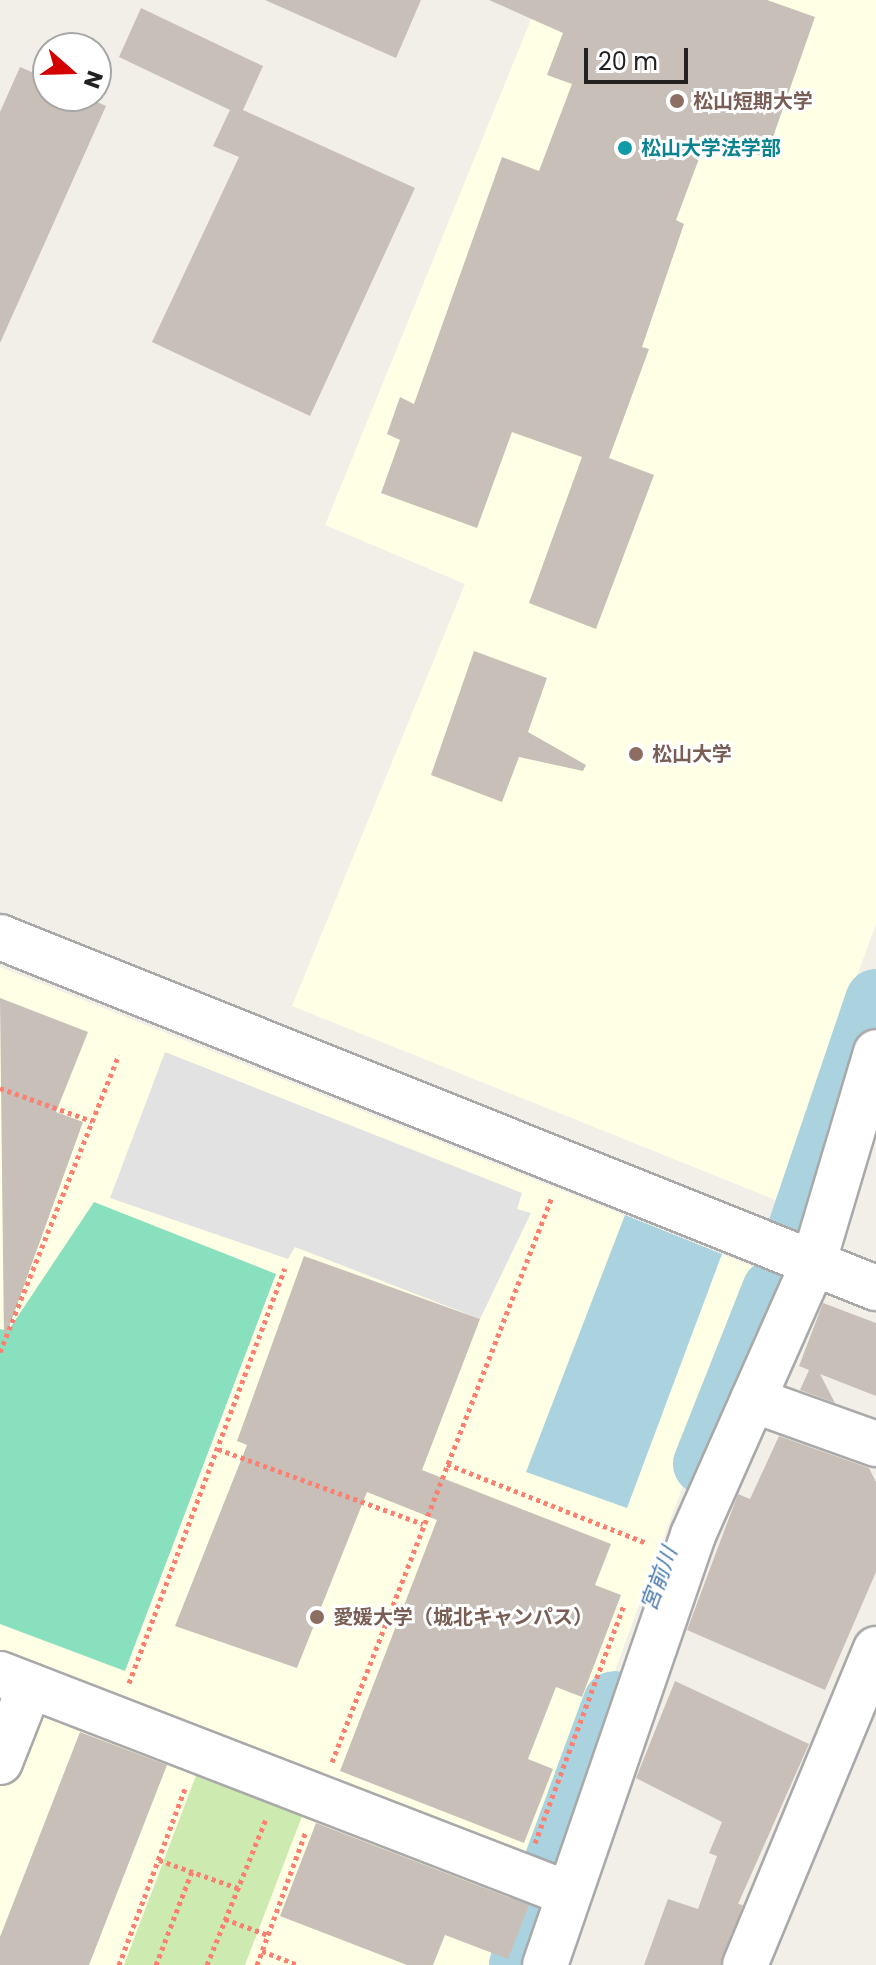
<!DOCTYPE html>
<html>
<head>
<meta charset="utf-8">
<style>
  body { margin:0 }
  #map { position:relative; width:876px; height:1965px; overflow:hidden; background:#f2efe9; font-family:Poppins,"Noto Sans JP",sans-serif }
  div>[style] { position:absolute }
  .education>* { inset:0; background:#ffffe5 }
  .grass>* { inset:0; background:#cdebb0 }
  .pitch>* { inset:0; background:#88e0be }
  .parking>* { inset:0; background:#e2e2e2 }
  .water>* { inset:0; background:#aad3df }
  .river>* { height:62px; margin:-31px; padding:0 31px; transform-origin:31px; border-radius:31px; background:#aad3df }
  .building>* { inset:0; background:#c7bfb8 }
  .path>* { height:5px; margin-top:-2.5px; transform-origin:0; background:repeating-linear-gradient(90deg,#fa8072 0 4px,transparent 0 8px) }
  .roads { filter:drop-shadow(2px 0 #a9a9a9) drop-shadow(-2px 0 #a9a9a9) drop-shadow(0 2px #a9a9a9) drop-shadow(0 -2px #a9a9a9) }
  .minor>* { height:44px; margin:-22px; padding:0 22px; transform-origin:22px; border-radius:22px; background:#fff }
  .dots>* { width:22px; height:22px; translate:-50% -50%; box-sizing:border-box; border:4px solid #fff; border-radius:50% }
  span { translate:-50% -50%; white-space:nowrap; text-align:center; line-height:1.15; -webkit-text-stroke:6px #fff; paint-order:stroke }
  .education-label { font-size:20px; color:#785e54; font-weight:700 }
  .left { translate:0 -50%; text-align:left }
  .culture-label { font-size:20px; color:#0d838f; font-weight:700 }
  .water-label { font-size:22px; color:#4a7aab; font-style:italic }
  .north { position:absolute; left:32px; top:32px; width:80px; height:80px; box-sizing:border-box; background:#fff; border:2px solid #a7a7a7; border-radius:50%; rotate:110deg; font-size:22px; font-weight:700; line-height:32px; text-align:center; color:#222 }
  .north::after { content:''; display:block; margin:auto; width:28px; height:36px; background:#d40000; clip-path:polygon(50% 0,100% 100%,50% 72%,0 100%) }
  .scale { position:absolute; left:584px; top:48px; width:104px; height:36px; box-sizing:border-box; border:4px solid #222; border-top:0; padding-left:10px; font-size:24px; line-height:28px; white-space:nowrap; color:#222; -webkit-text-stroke:6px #fff; paint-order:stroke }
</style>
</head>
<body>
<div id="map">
  <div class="education">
    <i style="clip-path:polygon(539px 0,876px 0,876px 924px,776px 1200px,292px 1006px,465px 584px,325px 525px)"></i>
    <i style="clip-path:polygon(0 967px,762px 1270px,507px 1965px,0 1965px)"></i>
  </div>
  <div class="grass">
    <i style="clip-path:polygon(200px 1765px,306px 1806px,245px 1965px,124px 1965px)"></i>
  </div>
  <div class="pitch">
    <i style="clip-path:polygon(94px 1202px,276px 1274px,125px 1671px,0 1624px,0 1329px,8px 1331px)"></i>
  </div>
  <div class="parking">
    <i style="clip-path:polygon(165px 1052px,522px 1193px,517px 1209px,531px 1213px,480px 1319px,295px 1247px,288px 1259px,110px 1198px)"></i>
  </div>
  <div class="water">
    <i style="clip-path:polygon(625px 1215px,722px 1254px,627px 1508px,526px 1472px)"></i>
  </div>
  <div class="river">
    <i style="left:798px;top:1231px;width:244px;rotate:-71.3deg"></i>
    <i style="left:704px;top:1464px;width:187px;rotate:-68.4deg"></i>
    <i style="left:552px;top:1870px;width:179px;rotate:-69.7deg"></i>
    <i style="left:520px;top:1965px;width:71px;rotate:-71.1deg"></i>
  </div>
  <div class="building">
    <i style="clip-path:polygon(265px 0,421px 0,396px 58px)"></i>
    <i style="clip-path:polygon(489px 0,767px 0,815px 17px,766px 157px,706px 140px,676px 220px,684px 224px,642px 347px,649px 349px,609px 458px,654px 475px,596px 629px,529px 603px,582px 457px,512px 432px,477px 528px,381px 493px,400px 440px,387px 434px,400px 397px,414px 404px,502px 157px,539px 171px,572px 84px,547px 75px,563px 33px)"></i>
    <i style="clip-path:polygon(141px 8px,263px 66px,243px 110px,415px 188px,310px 416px,152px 342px,239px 157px,213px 146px,230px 110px,119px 57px)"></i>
    <i style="clip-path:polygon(20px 67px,48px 79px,48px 96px,84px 96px,106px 106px,0 343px,0 112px)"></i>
    <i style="clip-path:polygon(474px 651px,547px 678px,528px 732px,586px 765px,583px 771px,519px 757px,502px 802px,431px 775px)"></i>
    <i style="clip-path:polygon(0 998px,88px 1032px,56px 1112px,83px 1122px,4px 1341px)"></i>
    <i style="clip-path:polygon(304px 1256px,480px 1319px,422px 1470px,611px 1544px,595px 1585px,621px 1595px,582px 1697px,556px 1687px,528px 1759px,553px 1769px,524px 1843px,340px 1771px,437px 1520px,367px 1492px,297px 1668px,175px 1626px,247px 1445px,237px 1441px)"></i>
    <i style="clip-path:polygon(823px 1303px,876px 1323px,876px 1396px,820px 1374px,835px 1403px,800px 1390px,809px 1370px,799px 1366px)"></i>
    <i style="clip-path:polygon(779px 1436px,869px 1468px,876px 1482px,876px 1572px,825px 1690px,687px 1630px,738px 1494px,750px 1499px)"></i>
    <i style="clip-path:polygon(675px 1681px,809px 1744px,738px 1904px,743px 1905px,721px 1965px,644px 1965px,668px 1899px,698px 1909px,717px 1856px,709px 1853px,722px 1822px,636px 1778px)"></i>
    <i style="clip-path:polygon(80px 1732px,167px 1765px,89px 1965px,0 1965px,0 1937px)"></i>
    <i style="clip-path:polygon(316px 1823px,529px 1905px,508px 1959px,445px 1935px,433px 1965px,407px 1965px,280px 1916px)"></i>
  </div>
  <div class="path">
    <i style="left:0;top:1088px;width:98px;rotate:19.7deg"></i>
    <i style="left:0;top:1352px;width:320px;rotate:-68.2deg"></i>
    <i style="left:218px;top:1449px;width:218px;rotate:20.1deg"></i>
    <i style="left:447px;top:1464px;width:215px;rotate:21.6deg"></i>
    <i style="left:129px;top:1683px;width:443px;rotate:-69.4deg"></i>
    <i style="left:332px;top:1762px;width:606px;rotate:-68.73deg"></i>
    <i style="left:535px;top:1843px;width:254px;rotate:-69.5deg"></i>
    <i style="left:159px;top:1860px;width:84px;rotate:19.5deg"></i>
    <i style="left:225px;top:1919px;width:46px;rotate:20.4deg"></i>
    <i style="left:262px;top:1951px;width:39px;rotate:21deg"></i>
    <i style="left:119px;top:1965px;width:191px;rotate:-69.5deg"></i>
    <i style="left:156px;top:1965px;width:101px;rotate:-69deg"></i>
    <i style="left:207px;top:1965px;width:157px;rotate:-68deg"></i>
    <i style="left:257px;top:1965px;width:143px;rotate:-69.9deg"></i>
  </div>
  <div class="roads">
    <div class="minor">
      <i style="left:0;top:937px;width:944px;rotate:21.84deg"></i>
      <i style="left:753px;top:1400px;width:131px;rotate:19.7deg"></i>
      <i style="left:0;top:1674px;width:610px;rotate:21.14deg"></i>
      <i style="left:0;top:1762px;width:82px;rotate:-68.5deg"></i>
      <i style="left:545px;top:1965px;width:455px;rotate:-71deg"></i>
      <i style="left:693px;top:1535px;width:296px;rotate:-66.1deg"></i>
      <i style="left:813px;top:1264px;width:221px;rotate:-73.4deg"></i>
      <i style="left:745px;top:1965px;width:342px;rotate:-67.5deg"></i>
    </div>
  </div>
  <div class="dots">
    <i style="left:677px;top:101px;background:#8d6e63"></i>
    <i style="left:625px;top:148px;background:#0f9aa8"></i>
    <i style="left:636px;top:754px;background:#8d6e63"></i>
    <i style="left:317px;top:1617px;background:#8d6e63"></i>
  </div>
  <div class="education-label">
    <span class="left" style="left:693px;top:101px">松山短期大学</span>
    <span class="left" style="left:652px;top:754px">松山大学</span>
    <span class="left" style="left:333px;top:1617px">愛媛大学（城北キャンパス）</span>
  </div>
  <div class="culture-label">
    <span class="left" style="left:641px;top:148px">松山大学法学部</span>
  </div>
  <div class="water-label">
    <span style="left:659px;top:1579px;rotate:-70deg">宮前川</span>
  </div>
  <div class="north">N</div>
  <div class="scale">20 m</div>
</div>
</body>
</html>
